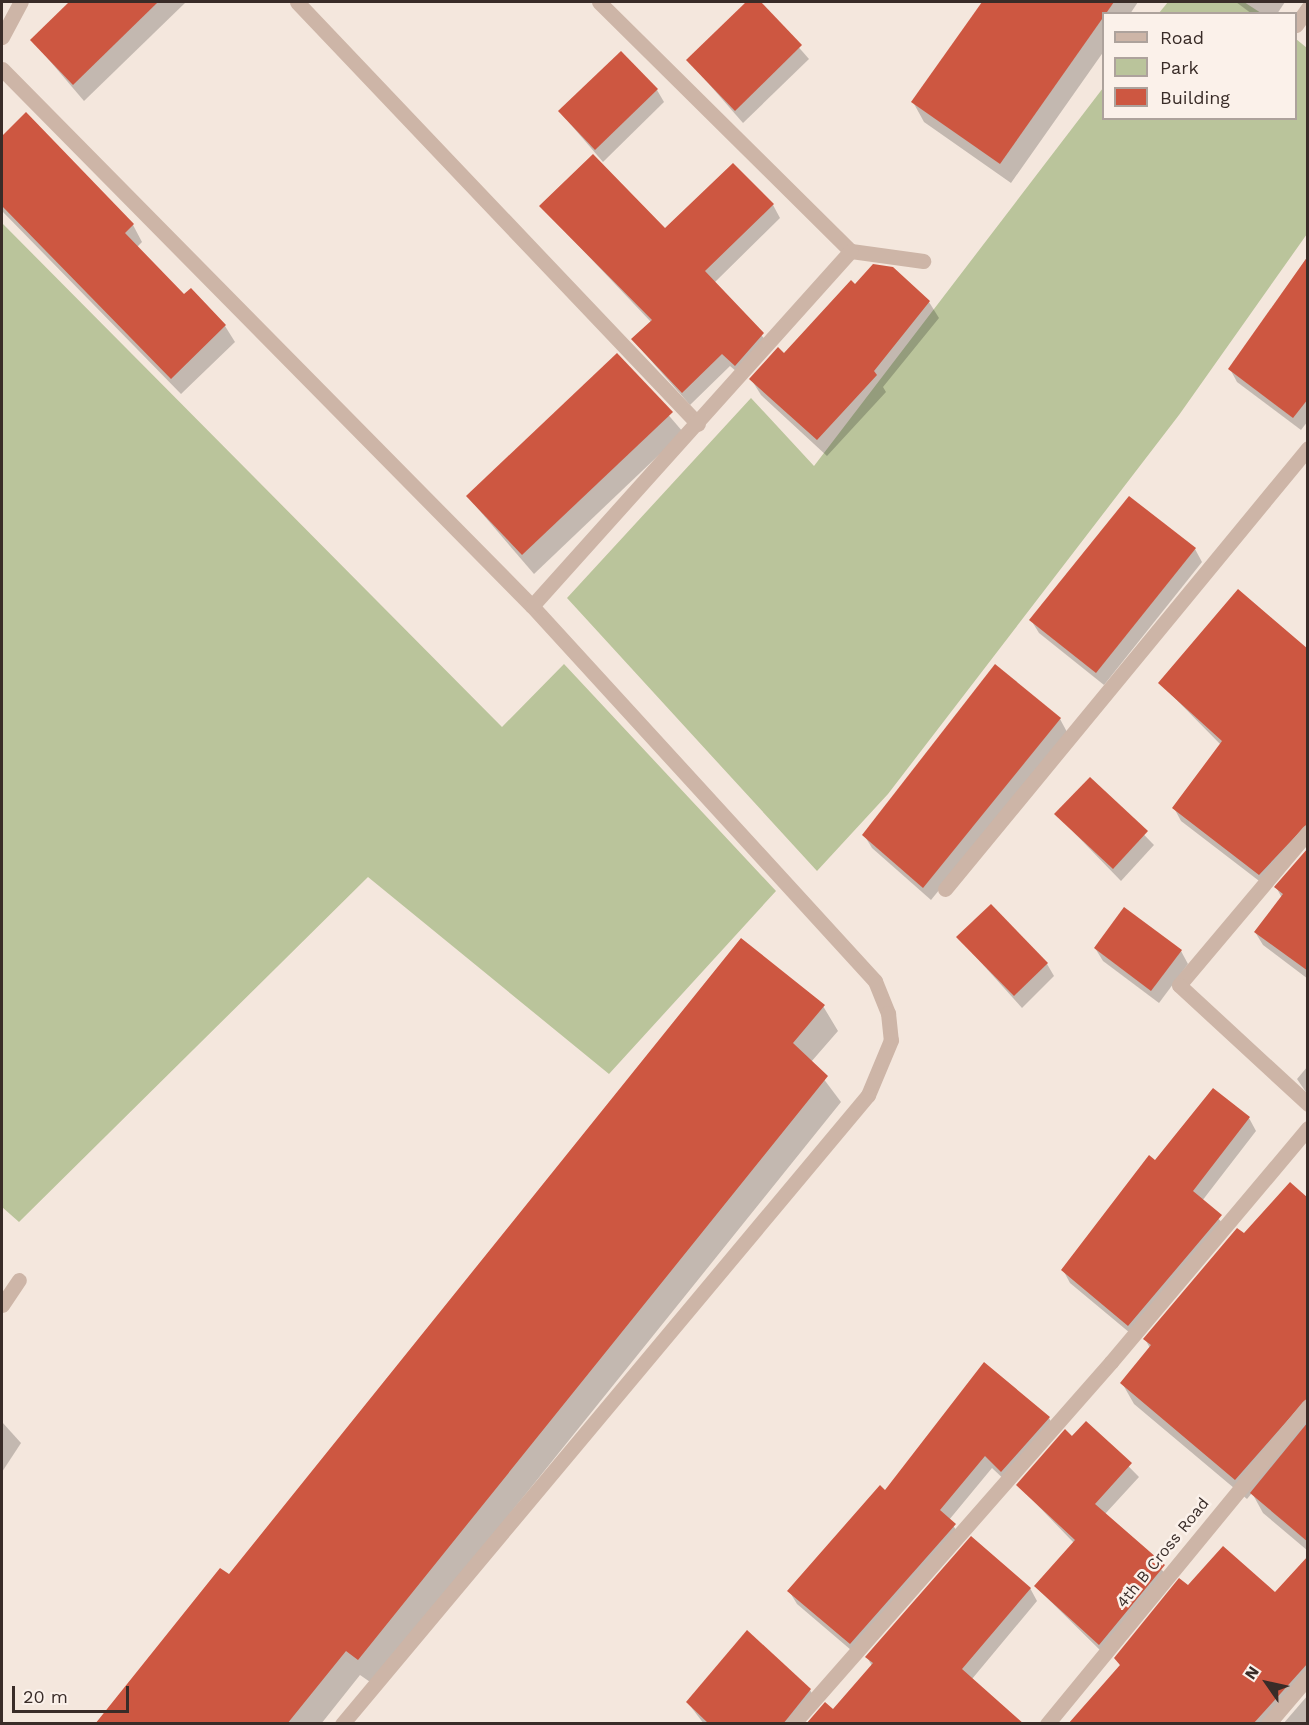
<!DOCTYPE html>
<html>
<head>
<meta charset="utf-8">
<style>
  body { margin:0 }
  #map { position:relative; width:1309px; height:1725px; overflow:hidden; background:#f4e7dd; font-family:"Work Sans",sans-serif }
  div>[style] { position:absolute }
  .green>* { inset:0; background:#bac49b }
  .shadow>* { inset:0; background:#0003 }
  .building>* { inset:0; background:#cd5741 }
  .minor>* { height:15px; margin:-7.5px; padding:0 7.5px; transform-origin:7.5px; border-radius:7.5px; background:#cdb5a7 }
  span { translate:-50% -50%; white-space:nowrap; text-align:center; line-height:1.15; -webkit-text-stroke:5px #fbf1ea; paint-order:stroke }
  .street-label { font-size:16px; color:#392c28 }
  .frame { position:absolute; inset:0; border:3px solid #392c28; pointer-events:none }
  .legend { position:absolute; left:1102px; top:12px; width:195px; height:108px; box-sizing:border-box; background:#fbf1ea; border:2px solid #ada29c; margin:0; padding:8px 10px; list-style:none; font-size:18px; color:#392c28 }
  .legend li { display:flex; align-items:center; gap:12px; height:30px }
  .legend b { width:30px; border:2px solid #ada29c }
  .north { position:absolute; left:1237px; top:1653px; width:60px; height:60px; -webkit-text-stroke:4px #fbf1ea; paint-order:stroke; rotate:304deg; font-size:16px; font-weight:700; line-height:24px; text-align:center; color:#392c28 }
  .north::after { content:''; display:block; margin:auto; width:21px; height:27px; background:#392c28; clip-path:polygon(50% 0,100% 100%,50% 72%,0 100%) }
  .scale { position:absolute; left:12px; top:1686px; width:117px; height:27px; box-sizing:border-box; border:3px solid #392c28; border-top:0; padding-left:8px; font-size:18px; line-height:21px; white-space:nowrap; color:#392c28; -webkit-text-stroke:4px #fbf1ea; paint-order:stroke }
</style>
</head>
<body>
<div id="map">
  <div class="green">
    <i style="clip-path:polygon(1168px 2px,1244px 2px,1261px 13px,1159px 13px)"></i>
    <i style="clip-path:polygon(1296px 39px,1307px 48px,1307px 234px,1179px 415px,888px 794px,817px 871px,567px 598px,751px 398px,814px 466px,1103px 88px,1104px 118px,1296px 118px)"></i>
    <i style="clip-path:polygon(2px 223px,502px 727px,564px 664px,776px 891px,609px 1074px,368px 877px,19px 1222px,2px 1207px)"></i>
  </div>
  <div class="shadow">
    <i style="clip-path:polygon(71px 2px,186px 2px,84px 101px,32px 40px)"></i>
    <i style="clip-path:polygon(748px 2px,759px 2px,809px 59px,743px 123px,688px 60px)"></i>
    <i style="clip-path:polygon(983px 2px,1138px 2px,1130px 14px,1104px 14px,1104px 51px,1011px 183px,924px 122px,913px 102px)"></i>
    <i style="clip-path:polygon(1236px 2px,1285px 2px,1277px 14px,1252px 14px)"></i>
    <i style="clip-path:polygon(657px 90px,664px 102px,603px 162px,560px 112px)"></i>
    <i style="clip-path:polygon(26px 115px,133px 225px,142px 242px,137px 247px,184px 296px,225px 326px,235px 342px,181px 394px,2px 211px,2px 138px)"></i>
    <i style="clip-path:polygon(773px 205px,780px 218px,714px 283px,771px 346px,743px 377px,730px 366px,690px 405px,633px 340px,651px 322px,541px 206px,665px 230px)"></i>
    <i style="clip-path:polygon(1308px 256px,1308px 421px,1301px 430px,1237px 382px,1230px 369px)"></i>
    <i style="clip-path:polygon(855px 286px,929px 302px,939px 318px,883px 387px,886px 392px,827px 456px,761px 395px,751px 379px,784px 355px)"></i>
    <i style="clip-path:polygon(617px 355px,683px 432px,534px 574px,468px 497px)"></i>
    <i style="clip-path:polygon(1195px 549px,1202px 562px,1104px 685px,1039px 633px,1031px 620px)"></i>
    <i style="clip-path:polygon(1308px 651px,1308px 839px,1267px 887px,1181px 821px,1174px 808px,1221px 745px,1160px 683px)"></i>
    <i style="clip-path:polygon(1060px 719px,1067px 732px,931px 900px,872px 848px,864px 835px)"></i>
    <i style="clip-path:polygon(1090px 779px,1154px 845px,1121px 881px,1056px 814px)"></i>
    <i style="clip-path:polygon(1308px 850px,1308px 979px,1263px 945px,1255px 932px,1282px 898px,1276px 887px)"></i>
    <i style="clip-path:polygon(958px 937px,1047px 964px,1054px 976px,1022px 1008px)"></i>
    <i style="clip-path:polygon(1095px 948px,1181px 951px,1188px 964px,1159px 1003px,1103px 961px)"></i>
    <i style="clip-path:polygon(823px 1006px,838px 1031px,811px 1062px,841px 1102px,373px 1684px,360px 1675px,321px 1724px,97px 1724px,229px 1577px)"></i>
    <i style="clip-path:polygon(1308px 1066px,1308px 1095px,1297px 1079px)"></i>
    <i style="clip-path:polygon(1249px 1118px,1256px 1131px,1202px 1201px,1228px 1229px,1136px 1338px,1070px 1283px,1063px 1270px,1156px 1162px)"></i>
    <i style="clip-path:polygon(1308px 1200px,1308px 1551px,1263px 1513px,1252px 1493px,1247px 1499px,1134px 1404px,1122px 1383px,1150px 1348px,1145px 1339px,1244px 1235px)"></i>
    <i style="clip-path:polygon(1049px 1418px,1056px 1431px,1009px 1484px,992px 1468px,949px 1520px,962px 1538px,858px 1656px,797px 1604px,789px 1591px,885px 1492px)"></i>
    <i style="clip-path:polygon(2px 1422px,21px 1443px,2px 1472px)"></i>
    <i style="clip-path:polygon(1086px 1423px,1139px 1477px,1105px 1514px,1171px 1579px,1107px 1657px,1035px 1586px,1074px 1543px,1018px 1485px)"></i>
    <i style="clip-path:polygon(1308px 1558px,1308px 1684px,1273px 1724px,1070px 1724px,1121px 1667px,1116px 1658px,1188px 1587px,1275px 1594px)"></i>
    <i style="clip-path:polygon(1030px 1588px,1037px 1601px,972px 1679px,833px 1711px,872px 1666px,867px 1657px)"></i>
    <i style="clip-path:polygon(810px 1690px,817px 1702px,800px 1724px,704px 1724px,688px 1703px)"></i>
    <i style="clip-path:polygon(1308px 1695px,1308px 1724px,1283px 1724px)"></i>
  </div>
  <div class="building">
    <i style="clip-path:polygon(69px 2px,158px 2px,73px 85px,30px 40px)"></i>
    <i style="clip-path:polygon(746px 2px,761px 2px,802px 45px,735px 111px,686px 60px)"></i>
    <i style="clip-path:polygon(982px 2px,1114px 2px,1000px 164px,911px 102px)"></i>
    <i style="clip-path:polygon(621px 51px,658px 89px,595px 150px,558px 111px)"></i>
    <i style="clip-path:polygon(26px 112px,134px 224px,125px 233px,184px 294px,191px 288px,226px 325px,171px 379px,2px 206px,2px 136px)"></i>
    <i style="clip-path:polygon(593px 154px,665px 228px,733px 163px,774px 204px,705px 271px,764px 333px,735px 366px,722px 354px,682px 393px,631px 339px,652px 320px,539px 206px)"></i>
    <i style="clip-path:polygon(1308px 256px,1308px 399px,1293px 418px,1228px 369px)"></i>
    <i style="clip-path:polygon(873px 264px,893px 267px,930px 301px,874px 371px,877px 375px,817px 440px,749px 379px,778px 347px,784px 353px,851px 280px,855px 284px)"></i>
    <i style="clip-path:polygon(617px 353px,673px 412px,522px 555px,466px 496px)"></i>
    <i style="clip-path:polygon(1129px 496px,1196px 548px,1096px 673px,1029px 620px)"></i>
    <i style="clip-path:polygon(1238px 589px,1308px 649px,1308px 823px,1259px 875px,1172px 808px,1222px 741px,1158px 683px)"></i>
    <i style="clip-path:polygon(995px 664px,1061px 718px,923px 888px,862px 835px)"></i>
    <i style="clip-path:polygon(1090px 777px,1148px 831px,1113px 869px,1054px 814px)"></i>
    <i style="clip-path:polygon(1308px 848px,1308px 971px,1254px 932px,1283px 894px,1274px 887px)"></i>
    <i style="clip-path:polygon(991px 904px,1048px 963px,1014px 996px,956px 937px)"></i>
    <i style="clip-path:polygon(1124px 907px,1182px 950px,1151px 991px,1094px 948px)"></i>
    <i style="clip-path:polygon(741px 938px,825px 1005px,793px 1043px,828px 1076px,358px 1660px,346px 1651px,287px 1724px,95px 1724px,220px 1568px,229px 1574px)"></i>
    <i style="clip-path:polygon(1213px 1088px,1250px 1117px,1193px 1191px,1222px 1215px,1128px 1326px,1061px 1270px,1149px 1155px,1155px 1160px)"></i>
    <i style="clip-path:polygon(1290px 1182px,1308px 1198px,1308px 1397px,1235px 1480px,1120px 1383px,1151px 1345px,1143px 1339px,1237px 1228px,1244px 1233px)"></i>
    <i style="clip-path:polygon(984px 1362px,1050px 1417px,1001px 1472px,985px 1456px,940px 1510px,956px 1524px,850px 1644px,787px 1591px,880px 1485px,885px 1490px)"></i>
    <i style="clip-path:polygon(1086px 1421px,1132px 1463px,1095px 1504px,1165px 1565px,1099px 1645px,1034px 1586px,1075px 1540px,1016px 1485px,1065px 1429px,1072px 1436px)"></i>
    <i style="clip-path:polygon(1308px 1422px,1308px 1542px,1250px 1493px)"></i>
    <i style="clip-path:polygon(971px 1536px,1031px 1588px,962px 1669px,1024px 1724px,806px 1724px,825px 1702px,833px 1709px,873px 1663px,865px 1657px)"></i>
    <i style="clip-path:polygon(1223px 1546px,1275px 1592px,1308px 1556px,1308px 1663px,1253px 1724px,1068px 1724px,1120px 1665px,1114px 1658px,1179px 1578px,1188px 1585px)"></i>
    <i style="clip-path:polygon(747px 1630px,811px 1689px,783px 1724px,709px 1724px,686px 1702px)"></i>
  </div>
  <div class="minor">
    <i style="left:297px;top:2px;width:582px;rotate:46.46deg"></i>
    <i style="left:599px;top:2px;width:354px;rotate:44.7deg"></i>
    <i style="left:851px;top:251px;width:73px;rotate:7.9deg"></i>
    <i style="left:1296px;top:25px;width:21px;rotate:-55deg"></i>
    <i style="left:2px;top:37px;width:40px;rotate:-62deg"></i>
    <i style="left:2px;top:69px;width:754px;rotate:45.38deg"></i>
    <i style="left:532px;top:606px;width:508px;rotate:47.55deg"></i>
    <i style="left:875px;top:981px;width:35px;rotate:68deg"></i>
    <i style="left:888px;top:1013px;width:27px;rotate:84deg"></i>
    <i style="left:891px;top:1040px;width:60px;rotate:112.7deg"></i>
    <i style="left:868px;top:1095px;width:820px;rotate:129.9deg"></i>
    <i style="left:532px;top:606px;width:477px;rotate:-48.1deg"></i>
    <i style="left:1308px;top:832px;width:200px;rotate:130.1deg"></i>
    <i style="left:1179px;top:985px;width:176px;rotate:42.7deg"></i>
    <i style="left:945px;top:889px;width:571px;rotate:-50.54deg"></i>
    <i style="left:2px;top:1305px;width:30px;rotate:-56deg"></i>
    <i style="left:793px;top:1724px;width:482px;rotate:-48.7deg"></i>
    <i style="left:1111px;top:1362px;width:306px;rotate:-49.9deg"></i>
    <i style="left:1047px;top:1724px;width:411px;rotate:-50.6deg"></i>
    <i style="left:1268px;top:1724px;width:62px;rotate:-49.6deg"></i>
  </div>
  <div class="street-label">
    <span style="left:1163px;top:1553px;rotate:-51deg">4th B Cross Road</span>
  </div>
  <div class="frame"></div>
  <ul class="legend">
  <li><b style="height:8px;background:#cdb5a7"></b>Road</li>
  <li><b style="height:16px;background:#bac49b"></b>Park</li>
  <li><b style="height:16px;background:#cd5741"></b>Building</li>
  </ul>
  <div class="north">N</div>
  <div class="scale">20 m</div>
</div>
</body>
</html>
